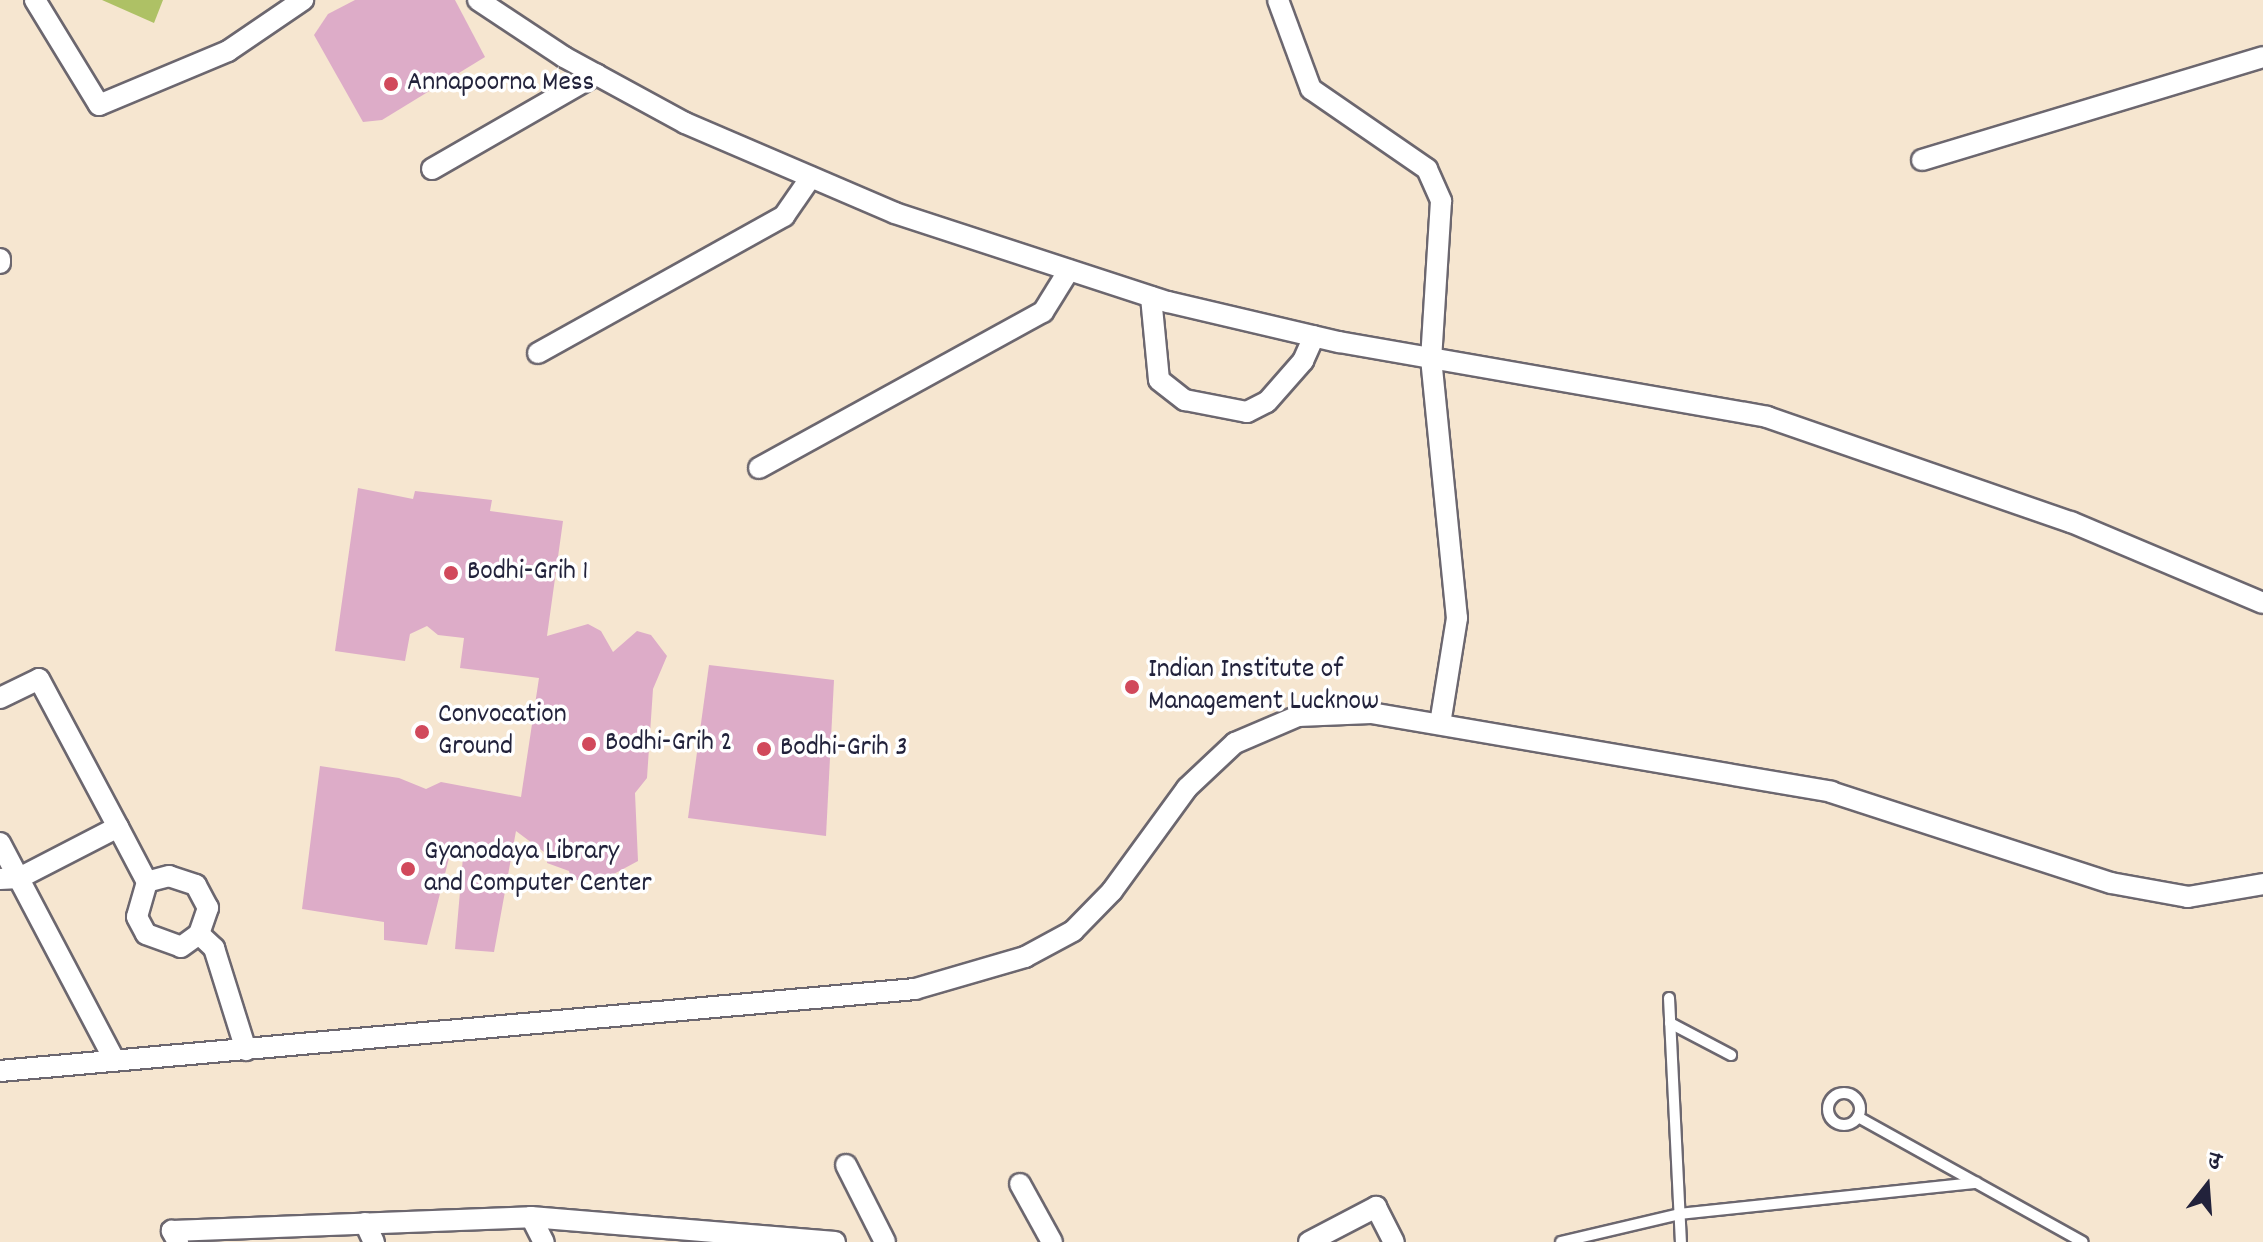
<!DOCTYPE html>
<html>
<head>
<meta charset="utf-8">
<style>
  body { margin:0 }
  #map { position:relative; width:2263px; height:1242px; overflow:hidden; background:#f6e6d0; font-family:Dekko,"Playpen Sans Deva",sans-serif }
  div>[style] { position:absolute }
  .green>* { inset:0; background:#aec165 }
  .building>* { inset:0; background:#ddacc8 }
  .roads { filter:drop-shadow(2px 0 #6c676f) drop-shadow(-2px 0 #6c676f) drop-shadow(0 2px #6c676f) drop-shadow(0 -2px #6c676f) }
  .lane>* { height:10px; margin:-5px; padding:0 5px; transform-origin:5px; border-radius:5px; background:#fff }
  .lane>.ring { margin:-5px; padding:0; box-sizing:content-box; background:none; border:10px solid #fff; border-radius:50% }
  .street>* { height:20px; margin:-10px; padding:0 10px; transform-origin:10px; border-radius:10px; background:#fff }
  .dots>* { width:22px; height:22px; translate:-50% -50%; box-sizing:border-box; border:4px solid #fff; border-radius:50% }
  span { translate:-50% -50%; white-space:nowrap; text-align:center; line-height:1.15; -webkit-text-stroke:7px #fff; paint-order:stroke }
  .poi-label { font-size:28px; color:#22223b }
  .left { translate:0 -50%; text-align:left }
  .north { position:absolute; left:2167px; top:1146px; width:80px; height:80px; -webkit-text-stroke:6px #fff; paint-order:stroke; rotate:17deg; font-size:22px; font-weight:700; line-height:32px; text-align:center; color:#22223b }
  .north::after { content:''; display:block; margin:auto; width:28px; height:36px; background:#22223b; clip-path:polygon(50% 0,100% 100%,50% 72%,0 100%) }
</style>
</head>
<body>
<div id="map">
  <div class="green">
    <i style="clip-path:polygon(102px 0,163px 0,154px 23px)"></i>
  </div>
  <div class="building">
    <i style="clip-path:polygon(355px 0,455px 0,485px 57px,382px 120px,363px 122px,314px 35px,328px 14px)"></i>
    <i style="clip-path:polygon(358px 488px,413px 499px,415px 491px,492px 500px,490px 511px,563px 521px,547px 636px,588px 624px,601px 631px,613px 652px,637px 631px,651px 635px,667px 656px,653px 689px,647px 778px,635px 793px,638px 861px,597px 883px,571px 879px,569px 871px,547px 863px,548px 855px,516px 831px,494px 952px,455px 949px,463px 857px,450px 854px,427px 945px,384px 940px,384px 922px,302px 909px,320px 766px,399px 778px,426px 789px,441px 782px,521px 797px,539px 678px,460px 668px,464px 638px,438px 635px,427px 626px,410px 634px,405px 661px,335px 651px)"></i>
    <i style="clip-path:polygon(709px 665px,834px 680px,826px 836px,688px 818px)"></i>
  </div>
  <div class="roads">
    <div class="lane">
      <i style="left:1669px;top:998px;width:244px;rotate:87.2deg"></i>
      <i style="left:1670px;top:1023px;width:69px;rotate:27.7deg"></i>
      <i class="ring" style="left:1828px;top:1093px;width:22px;height:22px"></i>
      <i style="left:1858px;top:1117px;width:257px;rotate:29.1deg"></i>
      <i style="left:1561px;top:1242px;width:121px;rotate:-13.3deg"></i>
      <i style="left:1679px;top:1214px;width:299px;rotate:-6deg"></i>
    </div>
    <div class="street">
      <i style="left:35px;top:0;width:123px;rotate:58.6deg"></i>
      <i style="left:99px;top:105px;width:140px;rotate:-22.7deg"></i>
      <i style="left:228px;top:51px;width:91px;rotate:-34.2deg"></i>
      <i style="left:478px;top:0;width:103px;rotate:33.5deg"></i>
      <i style="left:564px;top:57px;width:138px;rotate:28.6deg"></i>
      <i style="left:685px;top:123px;width:228px;rotate:23.2deg"></i>
      <i style="left:895px;top:213px;width:287px;rotate:18.1deg"></i>
      <i style="left:1168px;top:302px;width:176px;rotate:13.2deg"></i>
      <i style="left:1339px;top:342px;width:435px;rotate:9.9deg"></i>
      <i style="left:1767px;top:417px;width:322px;rotate:19.1deg"></i>
      <i style="left:2071px;top:522px;width:208px;rotate:22.9deg"></i>
      <i style="left:1278px;top:0;width:95px;rotate:69.7deg"></i>
      <i style="left:1311px;top:89px;width:141px;rotate:34.6deg"></i>
      <i style="left:1427px;top:169px;width:35px;rotate:66deg"></i>
      <i style="left:1441px;top:201px;width:157px;rotate:93.6deg"></i>
      <i style="left:1431px;top:358px;width:261px;rotate:84.3deg"></i>
      <i style="left:1457px;top:618px;width:107px;rotate:99.1deg"></i>
      <i style="left:1922px;top:160px;width:356px;rotate:-16.8deg"></i>
      <i style="left:432px;top:169px;width:190px;rotate:-29.9deg"></i>
      <i style="left:0;top:259px;width:4px;rotate:90deg"></i>
      <i style="left:1151px;top:297px;width:83px;rotate:84.5deg"></i>
      <i style="left:1159px;top:380px;width:33px;rotate:38deg"></i>
      <i style="left:1185px;top:400px;width:63px;rotate:11deg"></i>
      <i style="left:1247px;top:412px;width:22px;rotate:-27deg"></i>
      <i style="left:1267px;top:402px;width:55px;rotate:-48.7deg"></i>
      <i style="left:1303px;top:361px;width:27px;rotate:-66deg"></i>
      <i style="left:538px;top:353px;width:282px;rotate:-29.1deg"></i>
      <i style="left:784px;top:216px;width:47px;rotate:-55.3deg"></i>
      <i style="left:759px;top:468px;width:324px;rotate:-28.8deg"></i>
      <i style="left:1043px;top:312px;width:49px;rotate:-58.2deg"></i>
      <i style="left:0;top:698px;width:43px;rotate:-26deg"></i>
      <i style="left:39px;top:679px;width:168px;rotate:61.9deg"></i>
      <i style="left:118px;top:827px;width:111px;rotate:152.7deg"></i>
      <i style="left:19px;top:878px;width:19px;rotate:177deg"></i>
      <i style="left:118px;top:827px;width:62px;rotate:62.2deg"></i>
      <i style="left:147px;top:882px;width:36px;rotate:106deg"></i>
      <i style="left:137px;top:917px;width:19px;rotate:62deg"></i>
      <i style="left:146px;top:934px;width:37px;rotate:20deg"></i>
      <i style="left:181px;top:947px;width:22px;rotate:-36deg"></i>
      <i style="left:199px;top:934px;width:28px;rotate:-71deg"></i>
      <i style="left:208px;top:908px;width:26px;rotate:-118deg"></i>
      <i style="left:196px;top:885px;width:28px;rotate:-162deg"></i>
      <i style="left:169px;top:876px;width:23px;rotate:165deg"></i>
      <i style="left:0;top:843px;width:246px;rotate:62.2deg"></i>
      <i style="left:199px;top:934px;width:21px;rotate:43deg"></i>
      <i style="left:214px;top:948px;width:107px;rotate:72.6deg"></i>
      <i style="left:0;top:1071px;width:919px;rotate:-5.12deg"></i>
      <i style="left:915px;top:989px;width:115px;rotate:-16.2deg"></i>
      <i style="left:1025px;top:957px;width:55px;rotate:-28.4deg"></i>
      <i style="left:1073px;top:931px;width:56px;rotate:-45.7deg"></i>
      <i style="left:1112px;top:891px;width:127px;rotate:-53.9deg"></i>
      <i style="left:1187px;top:788px;width:66px;rotate:-43.2deg"></i>
      <i style="left:1235px;top:743px;width:69px;rotate:-23.2deg"></i>
      <i style="left:1298px;top:716px;width:73px;rotate:-2.4deg"></i>
      <i style="left:1371px;top:713px;width:467px;rotate:9.7deg"></i>
      <i style="left:1831px;top:792px;width:294px;rotate:18deg"></i>
      <i style="left:2111px;top:883px;width:78px;rotate:10.3deg"></i>
      <i style="left:2188px;top:897px;width:76px;rotate:-9.8deg"></i>
      <i style="left:846px;top:1165px;width:86px;rotate:63.1deg"></i>
      <i style="left:1020px;top:1184px;width:66px;rotate:61.1deg"></i>
      <i style="left:531px;top:1217px;width:28px;rotate:63deg"></i>
      <i style="left:365px;top:1223px;width:21px;rotate:65deg"></i>
      <i style="left:178px;top:1242px;width:13px;rotate:-119deg"></i>
      <i style="left:172px;top:1231px;width:359px;rotate:-2.2deg"></i>
      <i style="left:531px;top:1217px;width:305px;rotate:4.7deg"></i>
      <i style="left:1309px;top:1242px;width:76px;rotate:-27.6deg"></i>
      <i style="left:1376px;top:1207px;width:39px;rotate:63deg"></i>
    </div>
  </div>
  <div class="dots">
    <i style="left:391px;top:84px;background:#d1495b"></i>
    <i style="left:451px;top:573px;background:#d1495b"></i>
    <i style="left:1132px;top:687px;background:#d1495b"></i>
    <i style="left:422px;top:732px;background:#d1495b"></i>
    <i style="left:589px;top:744px;background:#d1495b"></i>
    <i style="left:764px;top:749px;background:#d1495b"></i>
    <i style="left:408px;top:869px;background:#d1495b"></i>
  </div>
  <div class="poi-label">
    <span class="left" style="left:407px;top:84px">Annapoorna Mess</span>
    <span class="left" style="left:467px;top:573px">Bodhi-Grih 1</span>
    <span class="left" style="left:1148px;top:687px">Indian Institute of<br>Management Lucknow</span>
    <span class="left" style="left:438px;top:732px">Convocation<br>Ground</span>
    <span class="left" style="left:605px;top:744px">Bodhi-Grih 2</span>
    <span class="left" style="left:780px;top:749px">Bodhi-Grih 3</span>
    <span class="left" style="left:424px;top:869px">Gyanodaya Library<br>and Computer Center</span>
  </div>
  <div class="north">उ</div>
</div>
</body>
</html>
